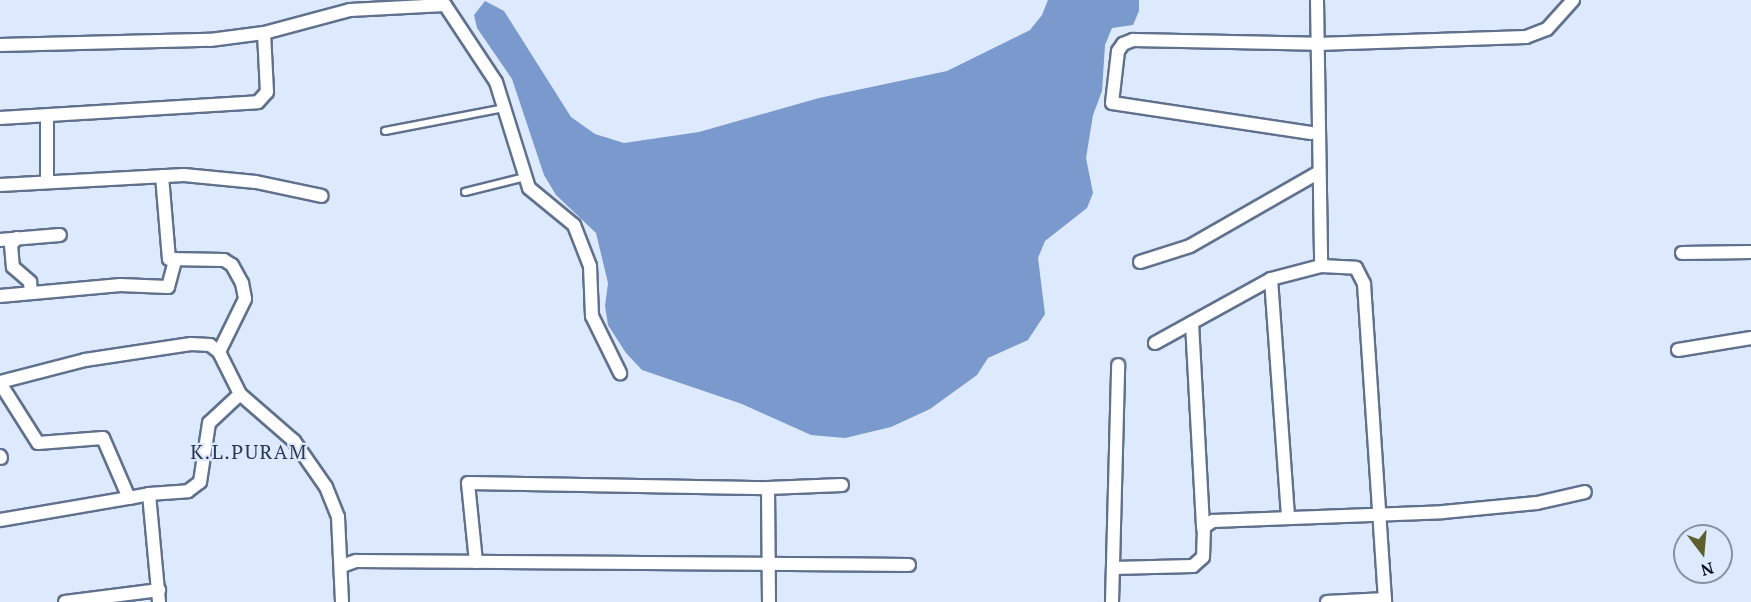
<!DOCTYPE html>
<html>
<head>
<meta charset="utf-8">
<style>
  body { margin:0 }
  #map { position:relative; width:1751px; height:602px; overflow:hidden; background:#dde9fd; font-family:"PT Serif",serif }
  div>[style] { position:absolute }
  .water>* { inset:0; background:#7a99cc }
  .roads { filter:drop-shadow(2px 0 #60718e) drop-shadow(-2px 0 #60718e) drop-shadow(0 2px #60718e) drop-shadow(0 -2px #60718e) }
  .lane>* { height:6px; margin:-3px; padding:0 3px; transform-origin:3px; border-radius:3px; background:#fff }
  .street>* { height:12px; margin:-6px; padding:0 6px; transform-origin:6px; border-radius:6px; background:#fff }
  span { translate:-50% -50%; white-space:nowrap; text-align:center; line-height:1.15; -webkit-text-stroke:4.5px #dde9fd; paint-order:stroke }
  .neighbourhood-label { font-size:20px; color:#2a3953; letter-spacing:1.5px }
  .north { position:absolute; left:1673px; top:524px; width:60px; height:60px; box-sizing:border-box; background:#dde9fd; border:2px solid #8992a3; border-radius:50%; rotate:164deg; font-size:16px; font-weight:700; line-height:24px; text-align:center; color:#0a101b }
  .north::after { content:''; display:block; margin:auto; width:21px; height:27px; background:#5e5f2c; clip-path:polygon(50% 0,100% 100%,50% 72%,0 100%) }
</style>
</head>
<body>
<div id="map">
  <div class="water">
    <i style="clip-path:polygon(1048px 0,1139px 0,1139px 11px,1133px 25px,1112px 28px,1105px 45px,1102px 91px,1093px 115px,1086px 158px,1093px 193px,1087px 208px,1045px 241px,1038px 258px,1045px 314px,1028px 340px,988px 358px,977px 375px,930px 409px,891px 427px,845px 438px,811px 435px,742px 404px,642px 370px,626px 353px,608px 325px,605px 306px,608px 283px,596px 233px,556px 195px,544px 175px,512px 79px,477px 28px,474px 15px,485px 1px,504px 11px,571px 117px,595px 134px,624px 143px,699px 132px,819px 98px,947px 71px,1030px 30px,1042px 15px)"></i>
  </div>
  <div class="roads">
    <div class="lane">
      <i style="left:385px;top:131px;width:121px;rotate:-10.9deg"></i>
      <i style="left:465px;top:192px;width:62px;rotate:-14deg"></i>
    </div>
    <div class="street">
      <i style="left:1317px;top:0;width:266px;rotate:89.1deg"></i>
      <i style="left:1321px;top:266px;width:35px;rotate:3deg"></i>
      <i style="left:1356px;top:268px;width:18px;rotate:63deg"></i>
      <i style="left:1364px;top:284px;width:319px;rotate:86.2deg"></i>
      <i style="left:0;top:45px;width:210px;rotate:-1.4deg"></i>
      <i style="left:210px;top:40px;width:54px;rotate:-7.4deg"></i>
      <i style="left:264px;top:33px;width:89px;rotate:-15deg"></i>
      <i style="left:350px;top:10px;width:95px;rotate:-3deg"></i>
      <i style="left:445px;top:5px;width:92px;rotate:56.5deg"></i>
      <i style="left:496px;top:82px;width:111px;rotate:72.7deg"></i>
      <i style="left:529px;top:188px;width:58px;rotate:39.4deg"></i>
      <i style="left:574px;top:225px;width:44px;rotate:68.7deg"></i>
      <i style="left:590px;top:266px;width:50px;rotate:87.7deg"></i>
      <i style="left:592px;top:316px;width:64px;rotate:63.8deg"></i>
      <i style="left:0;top:118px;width:258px;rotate:-3.5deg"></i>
      <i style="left:258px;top:102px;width:13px;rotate:-48deg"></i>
      <i style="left:267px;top:92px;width:59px;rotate:-92.9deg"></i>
      <i style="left:1311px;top:133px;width:201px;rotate:-171.4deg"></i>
      <i style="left:1112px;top:103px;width:52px;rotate:-83.4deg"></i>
      <i style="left:1118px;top:51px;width:9px;rotate:-54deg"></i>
      <i style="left:1123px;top:44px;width:11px;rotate:-22deg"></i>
      <i style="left:1133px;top:40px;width:184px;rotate:1.2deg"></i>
      <i style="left:1317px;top:44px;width:209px;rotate:-1.9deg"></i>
      <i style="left:1526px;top:37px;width:22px;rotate:-21deg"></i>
      <i style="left:1547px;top:29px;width:39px;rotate:-48deg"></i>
      <i style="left:162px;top:176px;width:83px;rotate:85.2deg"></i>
      <i style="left:169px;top:259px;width:55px;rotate:1deg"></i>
      <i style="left:224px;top:260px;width:9px;rotate:32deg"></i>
      <i style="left:232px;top:265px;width:21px;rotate:61deg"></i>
      <i style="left:242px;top:283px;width:16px;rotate:79deg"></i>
      <i style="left:245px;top:299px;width:59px;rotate:116.1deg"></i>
      <i style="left:47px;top:181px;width:65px;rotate:-90deg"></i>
      <i style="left:0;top:185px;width:184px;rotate:-3.1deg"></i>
      <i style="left:184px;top:175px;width:72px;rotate:5.6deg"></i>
      <i style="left:256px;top:182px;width:67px;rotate:12deg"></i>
      <i style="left:17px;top:238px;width:9px;rotate:131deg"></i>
      <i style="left:11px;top:245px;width:22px;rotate:85deg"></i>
      <i style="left:13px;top:267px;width:23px;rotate:41deg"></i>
      <i style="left:30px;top:282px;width:11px;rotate:85deg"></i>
      <i style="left:0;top:240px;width:60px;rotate:-4.8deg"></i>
      <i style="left:1682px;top:253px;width:69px;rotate:-0.8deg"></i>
      <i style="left:1140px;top:262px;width:52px;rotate:-17.7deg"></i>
      <i style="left:1190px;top:246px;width:149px;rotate:-29.8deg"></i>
      <i style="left:1271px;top:279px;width:239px;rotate:85.9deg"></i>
      <i style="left:0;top:296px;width:121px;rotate:-5.2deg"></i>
      <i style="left:120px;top:285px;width:48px;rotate:2.4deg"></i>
      <i style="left:168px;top:287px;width:27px;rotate:-75deg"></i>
      <i style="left:1192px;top:323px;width:206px;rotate:86.9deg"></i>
      <i style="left:1155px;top:343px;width:132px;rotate:-28.9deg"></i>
      <i style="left:1271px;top:279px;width:52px;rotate:-14.6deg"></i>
      <i style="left:1678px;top:350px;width:74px;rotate:-9.3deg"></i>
      <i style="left:0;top:382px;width:88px;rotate:-14.5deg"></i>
      <i style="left:85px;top:360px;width:107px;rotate:-8.6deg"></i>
      <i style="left:191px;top:344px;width:19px;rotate:3deg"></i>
      <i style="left:210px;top:345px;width:11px;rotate:38deg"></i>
      <i style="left:219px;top:352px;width:47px;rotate:63.4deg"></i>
      <i style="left:240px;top:394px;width:72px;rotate:41deg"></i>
      <i style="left:294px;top:441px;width:56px;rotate:55.2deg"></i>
      <i style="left:326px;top:487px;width:32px;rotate:68deg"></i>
      <i style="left:338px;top:517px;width:85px;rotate:87.3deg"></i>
      <i style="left:0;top:383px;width:71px;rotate:57.7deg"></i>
      <i style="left:38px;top:443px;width:65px;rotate:-4.4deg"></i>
      <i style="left:103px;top:438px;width:65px;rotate:66.6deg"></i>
      <i style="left:129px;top:498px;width:20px;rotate:-11deg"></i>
      <i style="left:149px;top:494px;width:108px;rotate:84.7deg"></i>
      <i style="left:0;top:456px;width:2px;rotate:63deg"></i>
      <i style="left:768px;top:488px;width:114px;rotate:89.5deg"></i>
      <i style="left:149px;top:494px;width:39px;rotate:-4deg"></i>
      <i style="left:188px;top:491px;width:15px;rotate:-37deg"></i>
      <i style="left:200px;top:482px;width:60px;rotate:-81.3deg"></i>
      <i style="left:209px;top:423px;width:42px;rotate:-43.1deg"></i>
      <i style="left:0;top:520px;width:131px;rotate:-9.7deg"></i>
      <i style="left:476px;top:562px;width:79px;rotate:-95.8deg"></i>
      <i style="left:468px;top:483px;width:300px;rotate:1deg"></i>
      <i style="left:768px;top:488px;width:74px;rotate:-2.3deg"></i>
      <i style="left:342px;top:566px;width:15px;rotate:-20deg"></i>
      <i style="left:356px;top:561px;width:553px;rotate:0.41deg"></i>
      <i style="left:1113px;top:568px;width:80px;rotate:-1.4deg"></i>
      <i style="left:1193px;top:566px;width:13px;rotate:-42deg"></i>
      <i style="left:1203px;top:557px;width:30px;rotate:-88deg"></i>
      <i style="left:1204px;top:527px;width:11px;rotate:-34deg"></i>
      <i style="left:1213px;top:521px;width:230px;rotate:-2.2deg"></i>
      <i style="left:1443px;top:512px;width:94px;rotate:-5.5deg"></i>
      <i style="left:1537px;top:503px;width:49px;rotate:-12.9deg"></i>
      <i style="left:65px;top:602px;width:95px;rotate:-7.3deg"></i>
      <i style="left:1112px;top:602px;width:237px;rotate:-88.5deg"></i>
      <i style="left:1327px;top:602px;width:58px;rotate:-3deg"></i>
    </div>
  </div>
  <div class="neighbourhood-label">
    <span style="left:249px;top:451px">K.L.PURAM</span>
  </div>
  <div class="north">N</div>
</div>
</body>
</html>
